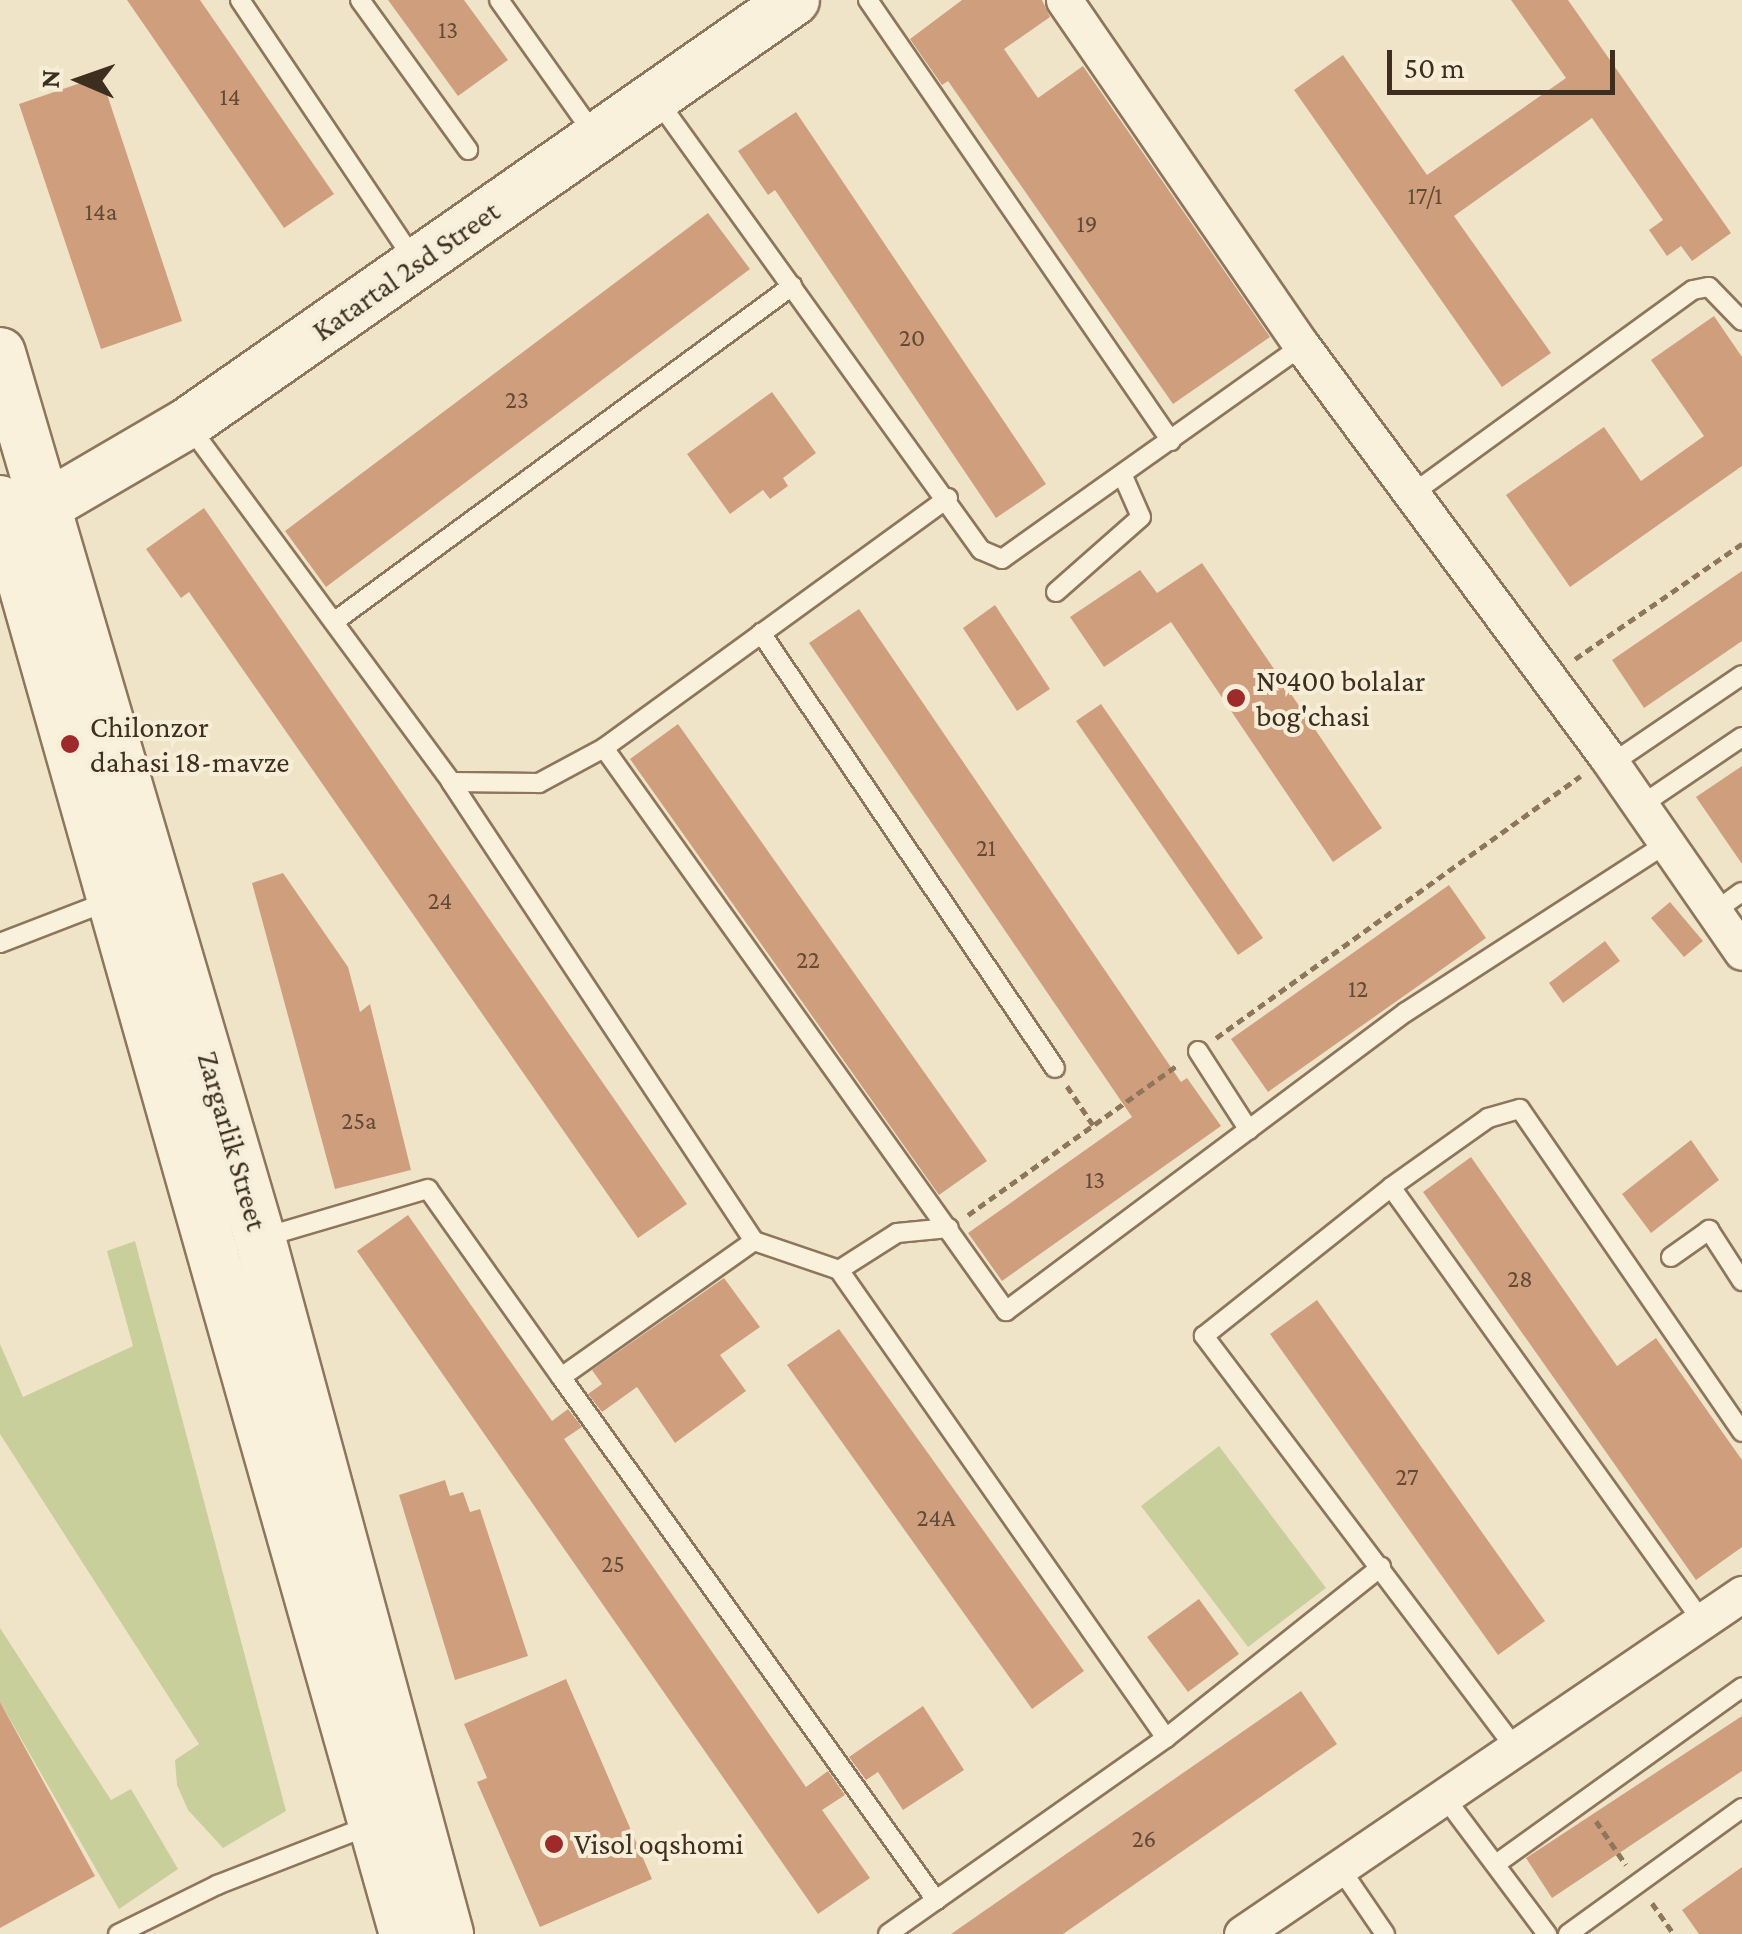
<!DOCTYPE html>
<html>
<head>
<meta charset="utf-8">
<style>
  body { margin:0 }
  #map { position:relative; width:1742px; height:1934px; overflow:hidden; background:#f0e4c8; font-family:"Crimson Pro",serif }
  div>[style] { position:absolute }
  .green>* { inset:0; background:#c9cf9b }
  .building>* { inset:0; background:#cf9f7d }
  .path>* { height:5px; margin-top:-2.5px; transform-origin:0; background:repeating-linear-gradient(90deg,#8d765c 0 8px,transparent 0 13px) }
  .roads { filter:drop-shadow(2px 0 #8d765c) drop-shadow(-2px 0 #8d765c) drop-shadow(0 2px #8d765c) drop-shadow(0 -2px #8d765c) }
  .service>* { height:18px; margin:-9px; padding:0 9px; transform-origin:9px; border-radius:9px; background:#faf1dc }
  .minor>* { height:35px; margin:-17.5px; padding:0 17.5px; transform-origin:17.5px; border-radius:17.5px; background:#faf1dc }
  .secondary>* { height:50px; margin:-25px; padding:0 25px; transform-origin:25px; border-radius:25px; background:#faf1dc }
  .dots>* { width:28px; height:28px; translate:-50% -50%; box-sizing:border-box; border:5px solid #f7eed8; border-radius:50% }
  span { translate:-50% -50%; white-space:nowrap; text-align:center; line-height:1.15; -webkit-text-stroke:8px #f7eed8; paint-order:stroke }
  .number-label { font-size:25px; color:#624a37 }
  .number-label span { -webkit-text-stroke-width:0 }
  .street-label { font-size:30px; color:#3d2e20 }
  .poi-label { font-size:30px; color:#3d2e20 }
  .left { translate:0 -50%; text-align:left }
  .north { position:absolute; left:30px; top:30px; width:100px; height:100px; -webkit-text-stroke:8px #f7eed8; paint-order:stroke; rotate:272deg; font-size:28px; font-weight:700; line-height:40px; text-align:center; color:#3d2e20 }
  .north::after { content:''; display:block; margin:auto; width:35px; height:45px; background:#3d2e20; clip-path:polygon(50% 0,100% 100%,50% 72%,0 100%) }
  .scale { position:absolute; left:1387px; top:50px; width:228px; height:45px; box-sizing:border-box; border:5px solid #3d2e20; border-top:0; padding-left:12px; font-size:30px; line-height:35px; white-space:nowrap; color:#3d2e20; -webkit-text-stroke:8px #f7eed8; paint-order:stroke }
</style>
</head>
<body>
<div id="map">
  <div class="green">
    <i style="clip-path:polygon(135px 1241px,286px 1811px,223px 1848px,188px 1810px,177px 1785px,175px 1760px,199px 1744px,0 1434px,0 1344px,23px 1397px,133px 1346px,107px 1251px)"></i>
    <i style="clip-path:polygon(1219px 1446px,1326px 1588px,1248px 1647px,1141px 1506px)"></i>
    <i style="clip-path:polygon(0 1628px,111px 1800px,131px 1789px,178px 1869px,119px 1909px,0 1702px)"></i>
  </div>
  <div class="building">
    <i style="clip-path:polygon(127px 0,200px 0,334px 194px,284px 228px)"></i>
    <i style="clip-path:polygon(388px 0,464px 0,508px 60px,458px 96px)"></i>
    <i style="clip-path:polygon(962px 0,1042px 0,1050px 17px,1004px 49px,1038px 98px,1083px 66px,1270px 337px,1173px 404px,948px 81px,942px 85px,910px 39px)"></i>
    <i style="clip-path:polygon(1511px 0,1568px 0,1731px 233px,1692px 261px,1681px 246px,1667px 256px,1649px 230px,1663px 220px,1592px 118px,1454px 216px,1551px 353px,1502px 387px,1294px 90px,1343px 55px,1427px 175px,1566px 78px)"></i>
    <i style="clip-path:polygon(101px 76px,182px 321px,101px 349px,19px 104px)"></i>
    <i style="clip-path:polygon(796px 112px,1046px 484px,996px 518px,775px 190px,768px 195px,738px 151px)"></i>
    <i style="clip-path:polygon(708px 213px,750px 269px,326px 587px,285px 531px)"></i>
    <i style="clip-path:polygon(1714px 316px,1742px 357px,1742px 466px,1570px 587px,1506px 495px,1604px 427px,1641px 481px,1704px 436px,1651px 360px)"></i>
    <i style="clip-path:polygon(772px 392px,816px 453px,783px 478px,788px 486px,770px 499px,763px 490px,730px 514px,687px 454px)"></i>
    <i style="clip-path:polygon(204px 508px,687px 1204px,638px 1238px,189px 592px,181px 598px,146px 549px)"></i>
    <i style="clip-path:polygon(1202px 563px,1382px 828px,1333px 862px,1171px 622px,1104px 667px,1070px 617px,1140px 570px,1157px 593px)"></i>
    <i style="clip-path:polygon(1742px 571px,1742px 641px,1644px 708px,1612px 660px)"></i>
    <i style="clip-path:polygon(995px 605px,1050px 689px,1017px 711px,963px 628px)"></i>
    <i style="clip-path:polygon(859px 609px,1181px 1082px,1187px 1078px,1221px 1126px,1002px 1281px,968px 1233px,1132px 1117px,809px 643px)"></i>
    <i style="clip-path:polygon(1101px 704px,1263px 938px,1238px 955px,1076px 721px)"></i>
    <i style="clip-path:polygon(678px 724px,987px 1161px,939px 1195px,630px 759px)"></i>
    <i style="clip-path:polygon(1742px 766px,1742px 864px,1696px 797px)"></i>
    <i style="clip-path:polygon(283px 873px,348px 967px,360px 1012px,370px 1004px,411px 1170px,335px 1189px,252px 883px)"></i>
    <i style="clip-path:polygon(1449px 885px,1486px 938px,1268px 1092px,1231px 1039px)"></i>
    <i style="clip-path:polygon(1670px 902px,1703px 941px,1684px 957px,1651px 918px)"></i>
    <i style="clip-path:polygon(1605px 941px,1620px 961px,1563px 1003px,1549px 983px)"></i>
    <i style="clip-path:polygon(1691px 1140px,1719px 1180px,1651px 1233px,1622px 1194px)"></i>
    <i style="clip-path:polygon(1471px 1157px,1617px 1366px,1656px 1338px,1742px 1460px,1742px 1547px,1696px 1580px,1423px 1192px)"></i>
    <i style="clip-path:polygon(408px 1215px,552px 1421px,568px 1409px,582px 1427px,564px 1439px,806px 1787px,828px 1771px,845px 1795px,822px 1810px,870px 1878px,818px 1914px,357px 1251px)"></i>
    <i style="clip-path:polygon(724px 1278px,760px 1327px,720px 1355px,746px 1391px,675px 1443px,637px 1387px,602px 1412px,588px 1394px,602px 1384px,592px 1370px)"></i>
    <i style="clip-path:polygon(1317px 1300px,1545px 1621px,1498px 1655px,1270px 1334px)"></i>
    <i style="clip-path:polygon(839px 1329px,1084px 1671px,1032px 1709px,787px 1365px)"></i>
    <i style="clip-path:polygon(445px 1480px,450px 1496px,463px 1492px,470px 1512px,480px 1509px,528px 1656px,455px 1680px,399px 1495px)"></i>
    <i style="clip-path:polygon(1199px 1599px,1239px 1654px,1188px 1692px,1147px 1637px)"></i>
    <i style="clip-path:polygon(566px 1679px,652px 1879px,540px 1927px,477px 1782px,487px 1778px,464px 1724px)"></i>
    <i style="clip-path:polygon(1301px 1691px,1337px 1744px,1063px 1934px,951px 1934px)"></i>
    <i style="clip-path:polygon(0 1702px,95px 1876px,0 1928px)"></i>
    <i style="clip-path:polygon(923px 1706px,964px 1770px,903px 1810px,878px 1772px,866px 1780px,849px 1757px)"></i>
    <i style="clip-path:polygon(1742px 1716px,1742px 1771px,1552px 1898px,1526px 1858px)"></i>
    <i style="clip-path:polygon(1742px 1867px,1742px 1934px,1699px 1934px,1682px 1910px)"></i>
  </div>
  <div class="path">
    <i style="left:1575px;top:659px;width:203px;rotate:-34.6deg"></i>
    <i style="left:1216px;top:1038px;width:449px;rotate:-35.7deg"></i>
    <i style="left:1067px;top:1086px;width:47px;rotate:56.3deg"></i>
    <i style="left:968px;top:1215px;width:259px;rotate:-35.6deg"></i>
    <i style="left:1596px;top:1821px;width:53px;rotate:55.7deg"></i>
    <i style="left:1652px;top:1903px;width:38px;rotate:55deg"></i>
  </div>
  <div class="roads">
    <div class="service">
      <i style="left:240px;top:0;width:314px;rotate:56.2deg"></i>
      <i style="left:360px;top:0;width:185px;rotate:54.2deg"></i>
      <i style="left:499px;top:0;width:164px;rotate:54.7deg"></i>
      <i style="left:868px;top:0;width:535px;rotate:55.51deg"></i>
      <i style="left:658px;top:101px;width:553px;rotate:54.27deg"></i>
      <i style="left:981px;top:550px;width:23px;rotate:23deg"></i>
      <i style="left:1002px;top:559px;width:368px;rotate:-35.4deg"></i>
      <i style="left:189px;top:426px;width:442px;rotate:53.6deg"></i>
      <i style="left:451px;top:782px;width:550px;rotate:56.57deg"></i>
      <i style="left:754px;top:1241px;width:236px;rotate:144.8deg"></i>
      <i style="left:561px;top:1377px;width:230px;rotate:-125.3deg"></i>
      <i style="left:428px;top:1189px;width:174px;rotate:163.6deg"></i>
      <i style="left:1412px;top:494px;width:347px;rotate:-36deg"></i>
      <i style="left:1693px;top:290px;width:16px;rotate:-11deg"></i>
      <i style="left:1709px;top:287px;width:47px;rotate:45.9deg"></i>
      <i style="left:948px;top:498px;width:425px;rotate:144deg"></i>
      <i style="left:604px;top:748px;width:692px;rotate:54.47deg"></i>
      <i style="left:1006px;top:1311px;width:499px;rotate:-36.8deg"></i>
      <i style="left:1406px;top:1012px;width:310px;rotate:-32.9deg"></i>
      <i style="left:1056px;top:592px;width:113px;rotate:-41.4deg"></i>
      <i style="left:1141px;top:517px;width:45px;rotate:-113.7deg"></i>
      <i style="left:335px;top:621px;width:567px;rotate:-36.24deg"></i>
      <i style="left:761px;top:633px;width:525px;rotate:55.95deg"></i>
      <i style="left:1611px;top:764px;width:158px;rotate:-34.2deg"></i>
      <i style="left:451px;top:782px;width:88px;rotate:0.7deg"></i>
      <i style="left:539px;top:783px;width:74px;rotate:-28.3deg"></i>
      <i style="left:1640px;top:806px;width:123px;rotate:-34.1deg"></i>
      <i style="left:1714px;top:912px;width:34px;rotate:-36deg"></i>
      <i style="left:0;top:943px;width:117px;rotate:-21.1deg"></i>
      <i style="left:1198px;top:1051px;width:94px;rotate:57.2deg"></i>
      <i style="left:1391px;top:1187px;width:534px;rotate:54.38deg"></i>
      <i style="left:754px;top:1241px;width:90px;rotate:18.8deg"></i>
      <i style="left:839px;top:1270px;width:571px;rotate:55.06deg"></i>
      <i style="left:1671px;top:1257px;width:47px;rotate:-35.4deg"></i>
      <i style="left:1709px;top:1230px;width:61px;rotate:57.1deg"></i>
      <i style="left:839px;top:1270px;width:69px;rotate:-32.5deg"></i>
      <i style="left:897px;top:1233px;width:52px;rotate:-5.5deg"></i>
      <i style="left:561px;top:1377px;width:644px;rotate:54.36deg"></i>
      <i style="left:1513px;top:1745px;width:513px;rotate:-127.07deg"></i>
      <i style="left:1204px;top:1336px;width:239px;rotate:-38.5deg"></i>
      <i style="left:1391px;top:1187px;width:119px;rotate:-35.4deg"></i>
      <i style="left:1488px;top:1118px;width:33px;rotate:-16deg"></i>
      <i style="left:1520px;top:1109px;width:392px;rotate:55.5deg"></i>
      <i style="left:1443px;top:1795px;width:174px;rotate:53.2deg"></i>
      <i style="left:1496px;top:1864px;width:303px;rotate:-35.7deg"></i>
      <i style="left:1340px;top:1868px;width:80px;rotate:55.7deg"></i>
      <i style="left:118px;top:1934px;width:110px;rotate:-26.3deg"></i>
      <i style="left:217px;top:1885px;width:165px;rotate:-21.3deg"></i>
      <i style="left:888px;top:1934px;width:340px;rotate:-35.2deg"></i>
      <i style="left:1166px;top:1738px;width:275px;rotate:-38.5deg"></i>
      <i style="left:1568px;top:1934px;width:215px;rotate:-35.9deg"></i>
    </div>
    <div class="minor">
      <i style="left:1064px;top:0;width:420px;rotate:55.5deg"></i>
      <i style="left:1302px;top:346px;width:512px;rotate:53.42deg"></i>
      <i style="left:1607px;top:757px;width:237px;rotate:55.3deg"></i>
      <i style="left:1242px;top:1934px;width:605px;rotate:-34.22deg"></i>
    </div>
    <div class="secondary">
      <i style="left:0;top:353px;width:922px;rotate:73.63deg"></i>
      <i style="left:260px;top:1238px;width:721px;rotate:74.88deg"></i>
      <i style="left:0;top:501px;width:1489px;rotate:74.22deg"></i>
      <i style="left:15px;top:510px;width:31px;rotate:-7deg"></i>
      <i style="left:46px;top:506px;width:164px;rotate:-30.3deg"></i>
      <i style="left:188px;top:423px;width:739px;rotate:-34.92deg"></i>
    </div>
  </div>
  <div class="dots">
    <i style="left:1236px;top:698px;background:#9e2a2b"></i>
    <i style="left:70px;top:744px;background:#9e2a2b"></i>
    <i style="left:554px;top:1844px;background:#9e2a2b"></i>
  </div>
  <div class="number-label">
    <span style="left:448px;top:30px">13</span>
    <span style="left:230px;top:97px">14</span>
    <span style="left:1425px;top:196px">17/1</span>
    <span style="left:101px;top:212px">14a</span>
    <span style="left:1087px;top:224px">19</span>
    <span style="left:912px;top:338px">20</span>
    <span style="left:517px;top:400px">23</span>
    <span style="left:986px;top:848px">21</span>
    <span style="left:440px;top:901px">24</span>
    <span style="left:808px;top:960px">22</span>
    <span style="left:1358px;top:989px">12</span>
    <span style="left:359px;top:1121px">25a</span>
    <span style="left:1095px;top:1180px">13</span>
    <span style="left:1520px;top:1279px">28</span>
    <span style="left:1407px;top:1477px">27</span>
    <span style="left:936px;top:1518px">24A</span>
    <span style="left:613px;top:1564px">25</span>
    <span style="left:1144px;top:1839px">26</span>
  </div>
  <div class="street-label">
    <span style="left:406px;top:271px;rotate:-35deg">Katartal 2sd Street</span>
    <span style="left:232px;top:1141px;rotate:74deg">Zargarlik Street</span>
  </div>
  <div class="poi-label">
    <span class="left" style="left:1256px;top:698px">№400 bolalar<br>bog'chasi</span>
    <span class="left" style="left:90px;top:744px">Chilonzor<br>dahasi 18-mavze</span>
    <span class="left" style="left:574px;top:1844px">Visol oqshomi</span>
  </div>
  <div class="north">N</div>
  <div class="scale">50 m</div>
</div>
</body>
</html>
